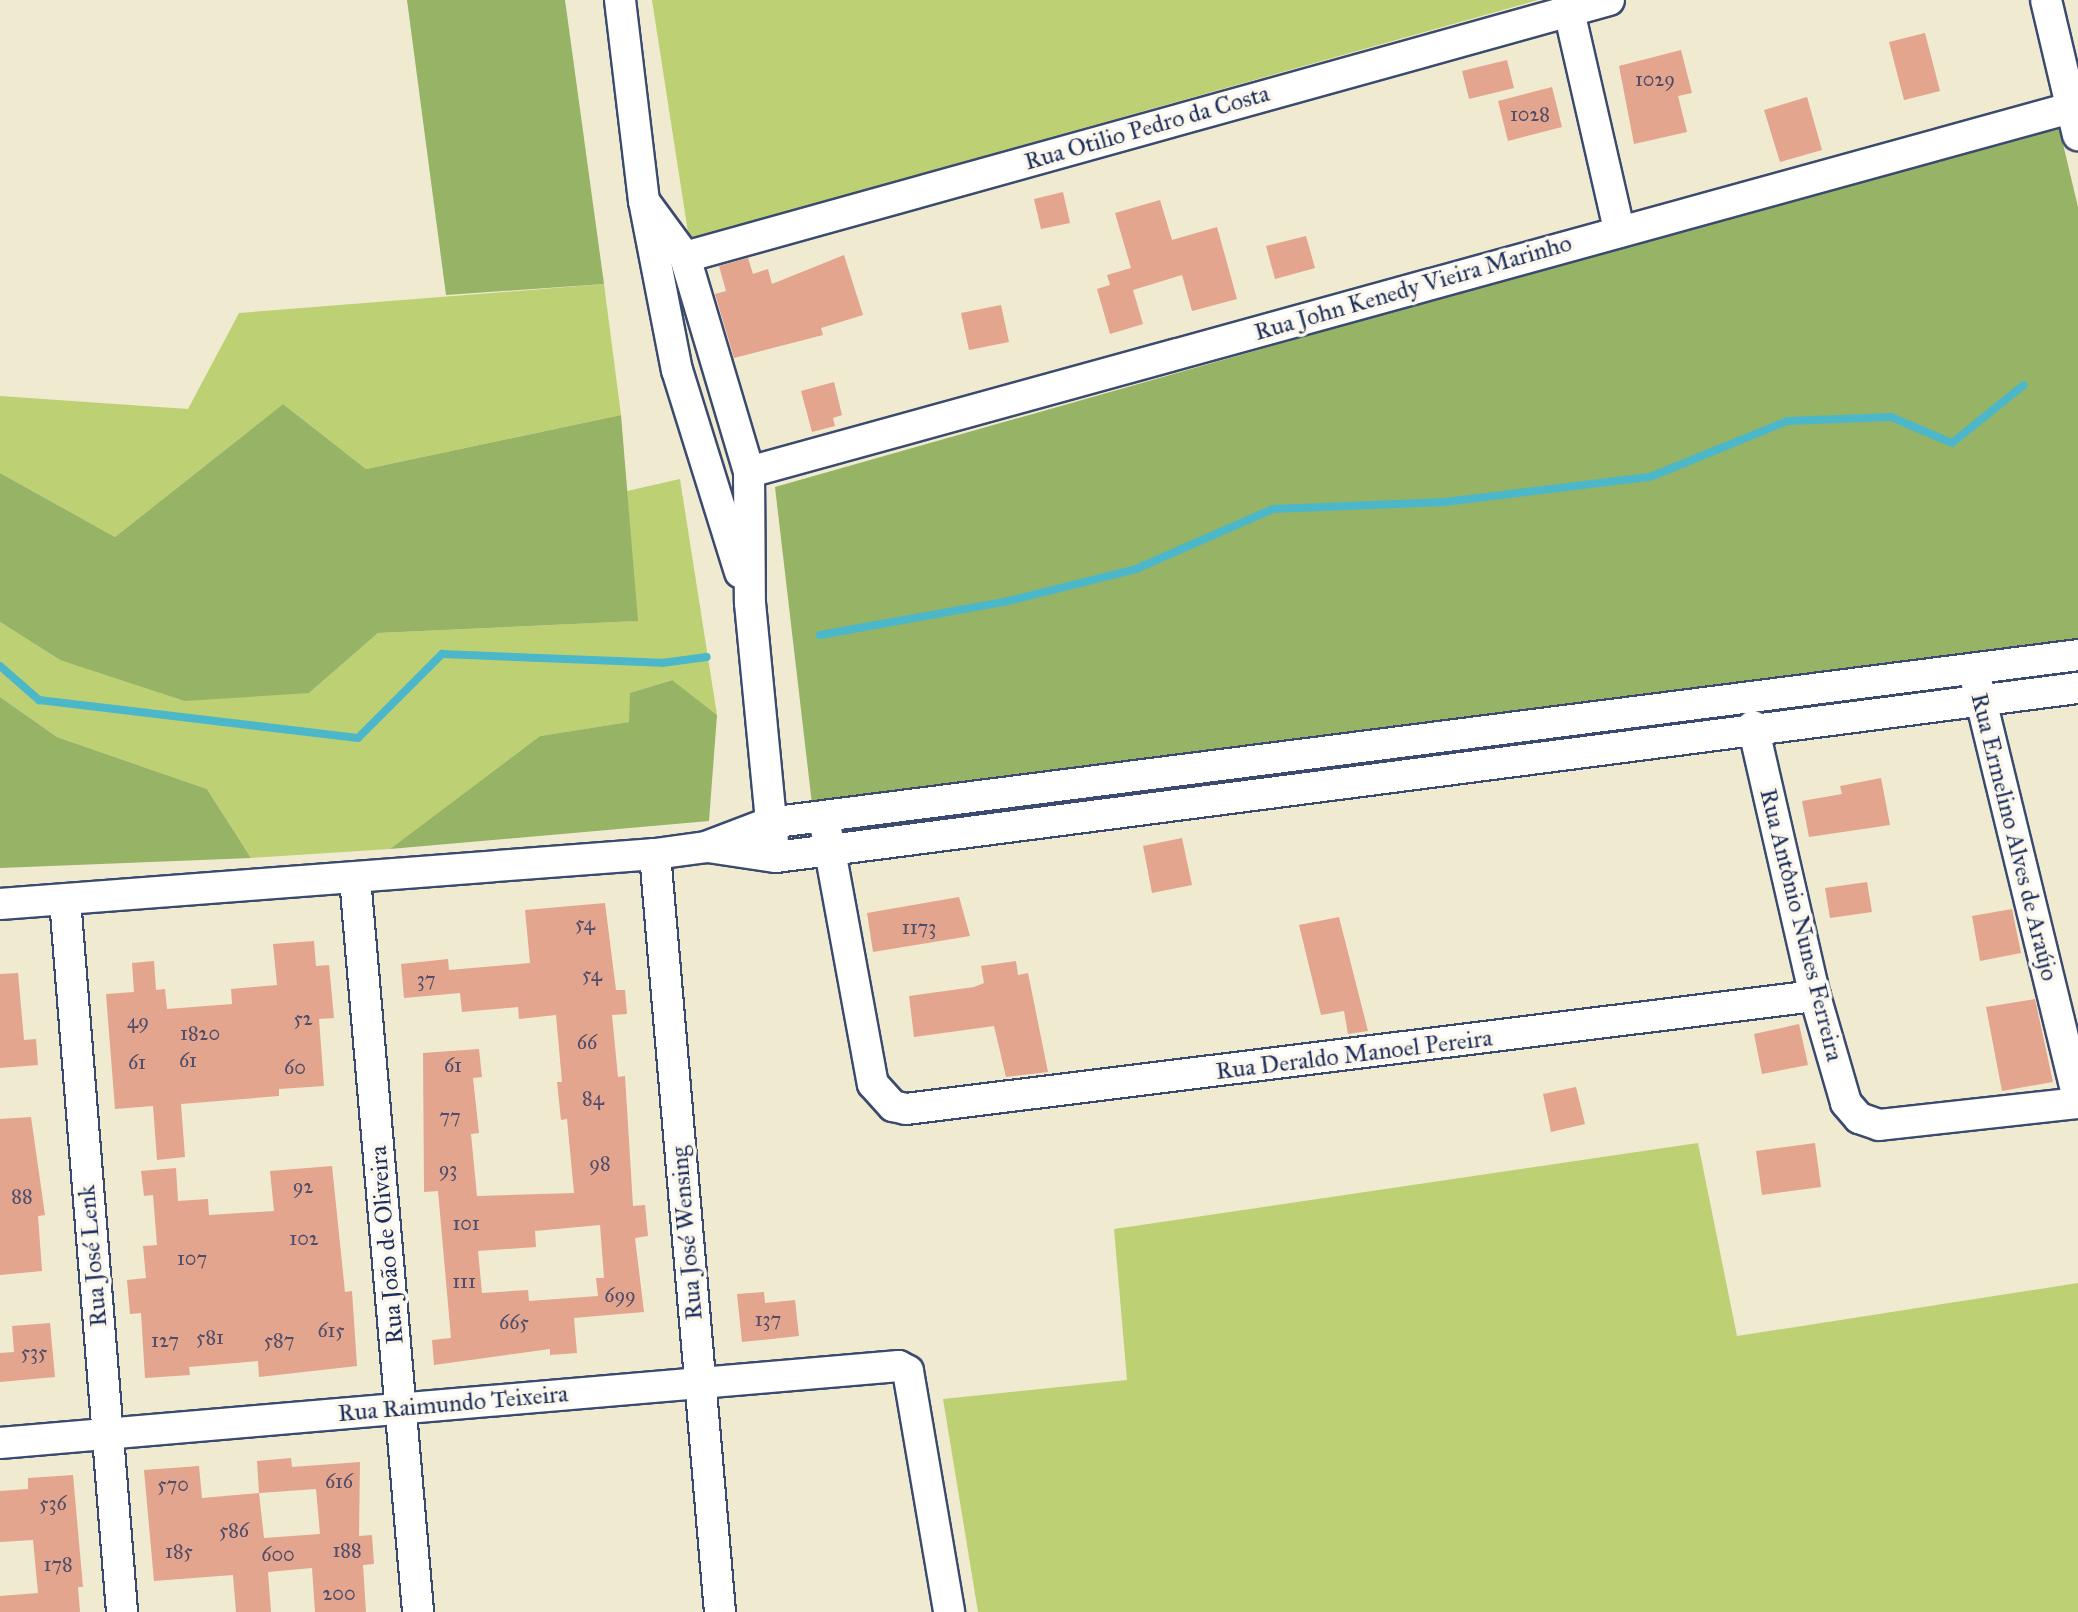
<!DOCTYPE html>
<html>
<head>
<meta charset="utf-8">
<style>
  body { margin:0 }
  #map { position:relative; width:2078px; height:1612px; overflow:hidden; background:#f0ead0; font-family:"IM FELL Great Primer",serif }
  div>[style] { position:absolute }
  .green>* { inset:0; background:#bdd174 }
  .forest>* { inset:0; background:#96b366 }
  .stream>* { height:8px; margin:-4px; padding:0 4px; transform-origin:4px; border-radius:4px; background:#4db7ca }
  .building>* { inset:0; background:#e3a58d }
  .roads { filter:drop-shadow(2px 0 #3b4b6f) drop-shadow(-2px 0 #3b4b6f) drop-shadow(0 2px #3b4b6f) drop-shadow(0 -2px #3b4b6f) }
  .street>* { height:30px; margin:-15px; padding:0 15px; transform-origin:15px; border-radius:15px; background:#fff }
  span { translate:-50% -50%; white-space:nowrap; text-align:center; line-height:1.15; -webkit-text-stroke:7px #fbf7ec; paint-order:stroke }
  .number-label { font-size:20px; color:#4d4c6a }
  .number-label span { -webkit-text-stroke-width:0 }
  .street-label { font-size:24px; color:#1b2f5e }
</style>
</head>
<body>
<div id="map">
  <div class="green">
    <i style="clip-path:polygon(652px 0,1538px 0,689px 239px)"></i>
    <i style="clip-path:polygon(604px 284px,621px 415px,366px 469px,283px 404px,115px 537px,0 473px,0 396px,188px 409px,239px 313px)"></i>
    <i style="clip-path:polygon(680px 479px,717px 715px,671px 680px,631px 693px,630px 722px,540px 736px,390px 849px,251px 858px,207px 789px,57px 737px,0 697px,0 622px,60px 660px,309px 693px,378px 633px,637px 621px,627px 491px)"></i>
    <i style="clip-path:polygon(1698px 1143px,1737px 1336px,2078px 1283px,2078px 1612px,978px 1612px,943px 1399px,1127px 1380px,1114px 1229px)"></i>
  </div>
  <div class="forest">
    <i style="clip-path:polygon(407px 0,565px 0,604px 284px,446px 295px)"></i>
    <i style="clip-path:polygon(2058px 123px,2078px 207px,2078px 641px,812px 804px,775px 487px)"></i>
    <i style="clip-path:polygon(283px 404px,366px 469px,621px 415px,638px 621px,378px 633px,309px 693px,185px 701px,60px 660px,0 622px,0 473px,115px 537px)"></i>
    <i style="clip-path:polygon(672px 680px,717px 715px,709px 821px,390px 849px,540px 736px,629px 722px,630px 693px)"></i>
    <i style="clip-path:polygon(0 697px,57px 737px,207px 789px,251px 858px,0 868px)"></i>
  </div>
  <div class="stream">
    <i style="left:820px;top:635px;width:187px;rotate:-10.2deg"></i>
    <i style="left:1004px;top:602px;width:136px;rotate:-14deg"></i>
    <i style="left:1136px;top:569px;width:150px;rotate:-23.7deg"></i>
    <i style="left:1273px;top:509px;width:172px;rotate:-2.3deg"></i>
    <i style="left:1445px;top:502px;width:207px;rotate:-7deg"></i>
    <i style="left:1650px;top:477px;width:148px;rotate:-22.2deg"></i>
    <i style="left:1787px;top:421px;width:104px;rotate:-2.2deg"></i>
    <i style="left:1891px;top:417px;width:66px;rotate:23.1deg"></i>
    <i style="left:1952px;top:443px;width:92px;rotate:-38.9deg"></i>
    <i style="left:0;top:666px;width:52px;rotate:41.1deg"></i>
    <i style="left:39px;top:700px;width:321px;rotate:6.8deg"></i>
    <i style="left:358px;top:738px;width:119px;rotate:-45deg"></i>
    <i style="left:442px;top:654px;width:220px;rotate:2.3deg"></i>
    <i style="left:662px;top:663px;width:45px;rotate:-7.6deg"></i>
  </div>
  <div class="building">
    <i style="clip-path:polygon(1925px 33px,1940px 91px,1904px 100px,1889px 42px)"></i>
    <i style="clip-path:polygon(1681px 50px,1692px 93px,1678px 96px,1687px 132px,1634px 144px,1619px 66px)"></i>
    <i style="clip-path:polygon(1507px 60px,1514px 88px,1469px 99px,1462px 71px)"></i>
    <i style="clip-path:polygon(1552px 87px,1562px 127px,1508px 141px,1498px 101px)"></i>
    <i style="clip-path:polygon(1807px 97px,1822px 150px,1780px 162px,1764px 110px)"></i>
    <i style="clip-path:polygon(1063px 192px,1070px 223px,1041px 229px,1034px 199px)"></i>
    <i style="clip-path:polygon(1160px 200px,1172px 240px,1217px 227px,1237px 299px,1192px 311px,1182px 275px,1133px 290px,1143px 324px,1110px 334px,1097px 289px,1110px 285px,1107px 275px,1131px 268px,1115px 213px)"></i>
    <i style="clip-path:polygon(1306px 236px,1315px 268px,1275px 279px,1266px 246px)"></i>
    <i style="clip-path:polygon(844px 255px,863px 315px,821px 328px,823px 335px,734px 358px,715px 294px,726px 291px,719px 266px,748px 258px,753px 274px,768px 269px,772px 284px)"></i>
    <i style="clip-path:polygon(1001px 305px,1009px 342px,969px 350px,961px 313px)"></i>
    <i style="clip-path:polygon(834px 382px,842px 415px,833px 418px,835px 426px,812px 432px,801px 391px)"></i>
    <i style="clip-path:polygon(1881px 778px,1890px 825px,1809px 837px,1802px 801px,1842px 794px,1840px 786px)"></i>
    <i style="clip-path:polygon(1182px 838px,1192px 885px,1152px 893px,1143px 846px)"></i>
    <i style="clip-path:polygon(1867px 882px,1872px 912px,1830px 918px,1825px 888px)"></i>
    <i style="clip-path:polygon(959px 897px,970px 936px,873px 952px,867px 913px)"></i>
    <i style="clip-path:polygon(evenodd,605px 903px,616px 990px,625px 990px,627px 1014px,612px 1015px,618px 1077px,625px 1076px,633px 1206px,645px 1205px,648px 1236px,635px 1238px,644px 1312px,574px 1318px,577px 1353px,550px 1355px,550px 1349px,434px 1365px,432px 1340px,451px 1338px,438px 1191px,424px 1192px,423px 1053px,479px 1049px,482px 1077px,473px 1078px,479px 1133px,471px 1134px,477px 1196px,574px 1193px,567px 1119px,561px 1120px,557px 1082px,562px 1082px,556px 1015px,519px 1019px,518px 1007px,462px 1012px,460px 993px,404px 998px,401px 964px,448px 959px,449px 970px,530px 963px,525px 910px,605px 903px,600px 1225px,604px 1278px,596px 1278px,598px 1296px,529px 1301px,528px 1290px,482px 1293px,478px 1251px,536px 1247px,535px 1231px,600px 1225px)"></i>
    <i style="clip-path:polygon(2012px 909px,2021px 953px,1980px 961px,1972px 916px)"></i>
    <i style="clip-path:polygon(1339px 917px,1368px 1031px,1348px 1034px,1344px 1011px,1321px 1015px,1299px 925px)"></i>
    <i style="clip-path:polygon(314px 941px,316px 966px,329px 965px,334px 1018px,319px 1019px,324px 1086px,279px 1089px,279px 1096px,181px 1104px,185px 1157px,157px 1160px,153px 1106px,115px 1109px,106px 994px,134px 992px,132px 963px,154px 961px,156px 990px,165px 989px,167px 1009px,232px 1004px,231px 989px,277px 985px,273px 944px)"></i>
    <i style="clip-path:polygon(1016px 961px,1018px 975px,1028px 973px,1048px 1072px,1006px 1077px,994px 1026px,914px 1037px,909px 996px,974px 987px,984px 983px,981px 966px)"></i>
    <i style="clip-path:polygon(18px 973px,24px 1040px,36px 1039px,38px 1065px,0 1068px,0 974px)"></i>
    <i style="clip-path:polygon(2035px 999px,2053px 1082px,2002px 1091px,1986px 1007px)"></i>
    <i style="clip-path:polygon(1799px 1024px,1808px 1065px,1762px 1074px,1754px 1034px)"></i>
    <i style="clip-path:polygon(1576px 1087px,1585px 1124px,1551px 1132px,1543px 1094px)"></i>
    <i style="clip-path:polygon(31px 1117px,45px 1215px,38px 1216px,42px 1271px,0 1275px,0 1119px)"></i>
    <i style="clip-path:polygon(1815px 1143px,1821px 1187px,1762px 1195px,1756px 1151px)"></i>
    <i style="clip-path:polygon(332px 1166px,345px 1292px,352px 1291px,357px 1366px,259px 1377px,258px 1361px,189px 1367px,190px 1375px,145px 1378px,141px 1313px,130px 1314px,127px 1280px,146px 1278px,143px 1246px,157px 1245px,153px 1195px,144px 1196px,141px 1171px,176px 1168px,178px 1201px,208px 1199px,209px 1215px,274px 1211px,270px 1171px)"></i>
    <i style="clip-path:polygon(764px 1292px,765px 1303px,795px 1300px,799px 1336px,742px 1342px,737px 1294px)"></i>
    <i style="clip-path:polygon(50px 1323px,55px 1377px,0 1382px,0 1353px,14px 1352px,12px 1326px)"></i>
    <i style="clip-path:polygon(evenodd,291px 1458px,292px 1467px,360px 1462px,359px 1536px,372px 1535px,374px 1564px,363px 1565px,366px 1612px,315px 1612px,312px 1568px,268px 1572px,271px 1612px,236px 1612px,233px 1575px,154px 1581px,144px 1470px,199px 1466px,202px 1498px,259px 1493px,257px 1461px,291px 1458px,316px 1489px,320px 1534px,264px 1538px,259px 1493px,316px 1489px)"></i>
    <i style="clip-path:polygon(73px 1475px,83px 1587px,78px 1587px,80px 1612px,0 1612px,0 1596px,38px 1593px,33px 1540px,0 1542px,0 1491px,28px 1489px,28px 1478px)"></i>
  </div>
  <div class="roads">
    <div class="street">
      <i style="left:620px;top:0;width:202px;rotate:83.2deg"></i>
      <i style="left:644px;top:201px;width:172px;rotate:79deg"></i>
      <i style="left:677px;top:370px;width:212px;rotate:72.7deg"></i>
      <i style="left:2046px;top:0;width:139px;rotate:76.7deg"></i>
      <i style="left:1569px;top:11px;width:225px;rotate:77.1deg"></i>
      <i style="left:644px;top:201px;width:69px;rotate:53.8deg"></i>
      <i style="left:685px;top:257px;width:224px;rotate:73.4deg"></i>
      <i style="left:749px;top:472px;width:131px;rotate:89.6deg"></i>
      <i style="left:750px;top:603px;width:241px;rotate:84.5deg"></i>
      <i style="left:685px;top:257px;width:959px;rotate:-15.54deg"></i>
      <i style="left:749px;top:472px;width:1378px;rotate:-15.4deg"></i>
      <i style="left:1976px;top:680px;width:429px;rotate:76.3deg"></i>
      <i style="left:1753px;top:726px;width:277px;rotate:77.1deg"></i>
      <i style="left:1815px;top:996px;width:111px;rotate:73.8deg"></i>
      <i style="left:1846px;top:1103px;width:20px;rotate:49deg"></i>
      <i style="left:1859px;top:1118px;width:21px;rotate:19deg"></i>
      <i style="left:1879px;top:1125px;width:200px;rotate:-6.3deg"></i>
      <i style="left:826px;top:829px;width:259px;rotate:79.6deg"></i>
      <i style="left:873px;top:1084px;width:30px;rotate:48deg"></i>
      <i style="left:893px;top:1106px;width:13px;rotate:13deg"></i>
      <i style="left:906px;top:1109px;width:916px;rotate:-7.09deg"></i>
      <i style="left:708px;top:847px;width:69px;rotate:8.4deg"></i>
      <i style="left:776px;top:857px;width:1313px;rotate:-7.4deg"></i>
      <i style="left:655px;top:854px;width:761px;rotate:85.1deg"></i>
      <i style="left:355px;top:878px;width:737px;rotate:85.09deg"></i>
      <i style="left:65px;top:900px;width:714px;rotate:85.42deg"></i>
      <i style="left:0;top:904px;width:657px;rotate:-4.37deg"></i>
      <i style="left:655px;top:854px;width:51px;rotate:-7.8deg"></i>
      <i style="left:706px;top:847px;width:67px;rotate:-20.9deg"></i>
      <i style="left:769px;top:823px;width:1320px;rotate:-7.31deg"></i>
      <i style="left:0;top:1443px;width:902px;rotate:-4.9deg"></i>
      <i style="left:899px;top:1366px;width:10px;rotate:29deg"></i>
      <i style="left:908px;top:1371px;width:244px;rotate:80.3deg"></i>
    </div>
  </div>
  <div class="number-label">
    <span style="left:1655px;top:79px">1029</span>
    <span style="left:1530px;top:114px">1028</span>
    <span style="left:585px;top:923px">54</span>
    <span style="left:919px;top:927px">1173</span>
    <span style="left:592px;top:974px">54</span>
    <span style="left:426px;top:979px">37</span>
    <span style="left:303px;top:1018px">52</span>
    <span style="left:138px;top:1021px">49</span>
    <span style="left:200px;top:1033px">1820</span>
    <span style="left:587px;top:1042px">66</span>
    <span style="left:188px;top:1060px">61</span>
    <span style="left:137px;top:1062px">61</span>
    <span style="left:453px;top:1065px">61</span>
    <span style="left:295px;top:1067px">60</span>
    <span style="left:593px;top:1098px">84</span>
    <span style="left:450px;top:1116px">77</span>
    <span style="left:600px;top:1163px">98</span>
    <span style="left:448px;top:1169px">93</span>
    <span style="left:303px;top:1186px">92</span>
    <span style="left:22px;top:1196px">88</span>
    <span style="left:466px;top:1223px">101</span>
    <span style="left:304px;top:1238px">102</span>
    <span style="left:192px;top:1258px">107</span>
    <span style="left:464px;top:1281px">111</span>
    <span style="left:620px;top:1295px">699</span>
    <span style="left:768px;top:1319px">137</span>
    <span style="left:514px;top:1322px">665</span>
    <span style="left:331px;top:1330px">615</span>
    <span style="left:210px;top:1337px">581</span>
    <span style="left:165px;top:1340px">127</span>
    <span style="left:279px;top:1340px">587</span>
    <span style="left:34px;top:1352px">535</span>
    <span style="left:339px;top:1481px">616</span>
    <span style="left:173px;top:1484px">570</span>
    <span style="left:53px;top:1503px">536</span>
    <span style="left:234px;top:1530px">586</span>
    <span style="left:347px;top:1550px">188</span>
    <span style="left:179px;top:1551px">185</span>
    <span style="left:278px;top:1554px">600</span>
    <span style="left:58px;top:1564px">178</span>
    <span style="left:339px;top:1593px">200</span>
  </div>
  <div class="street-label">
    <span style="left:1147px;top:128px;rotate:-16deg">Rua Otilio Pedro da Costa</span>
    <span style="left:1413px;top:288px;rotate:-16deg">Rua John Kenedy Vieira Marinho</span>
    <span style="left:2014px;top:837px;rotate:76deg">Rua Ermelino Alves de Araújo</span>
    <span style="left:1801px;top:925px;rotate:76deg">Rua Antônio Nunes Ferreira</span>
    <span style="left:1354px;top:1055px;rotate:-7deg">Rua Deraldo Manoel Pereira</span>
    <span style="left:687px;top:1233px;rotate:-95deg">Rua José Wensing</span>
    <span style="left:387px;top:1245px;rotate:-95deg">Rua João de Oliveira</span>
    <span style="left:93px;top:1256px;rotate:-95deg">Rua José Lenk</span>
    <span style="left:453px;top:1404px;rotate:-5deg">Rua Raimundo Teixeira</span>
  </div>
</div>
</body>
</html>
